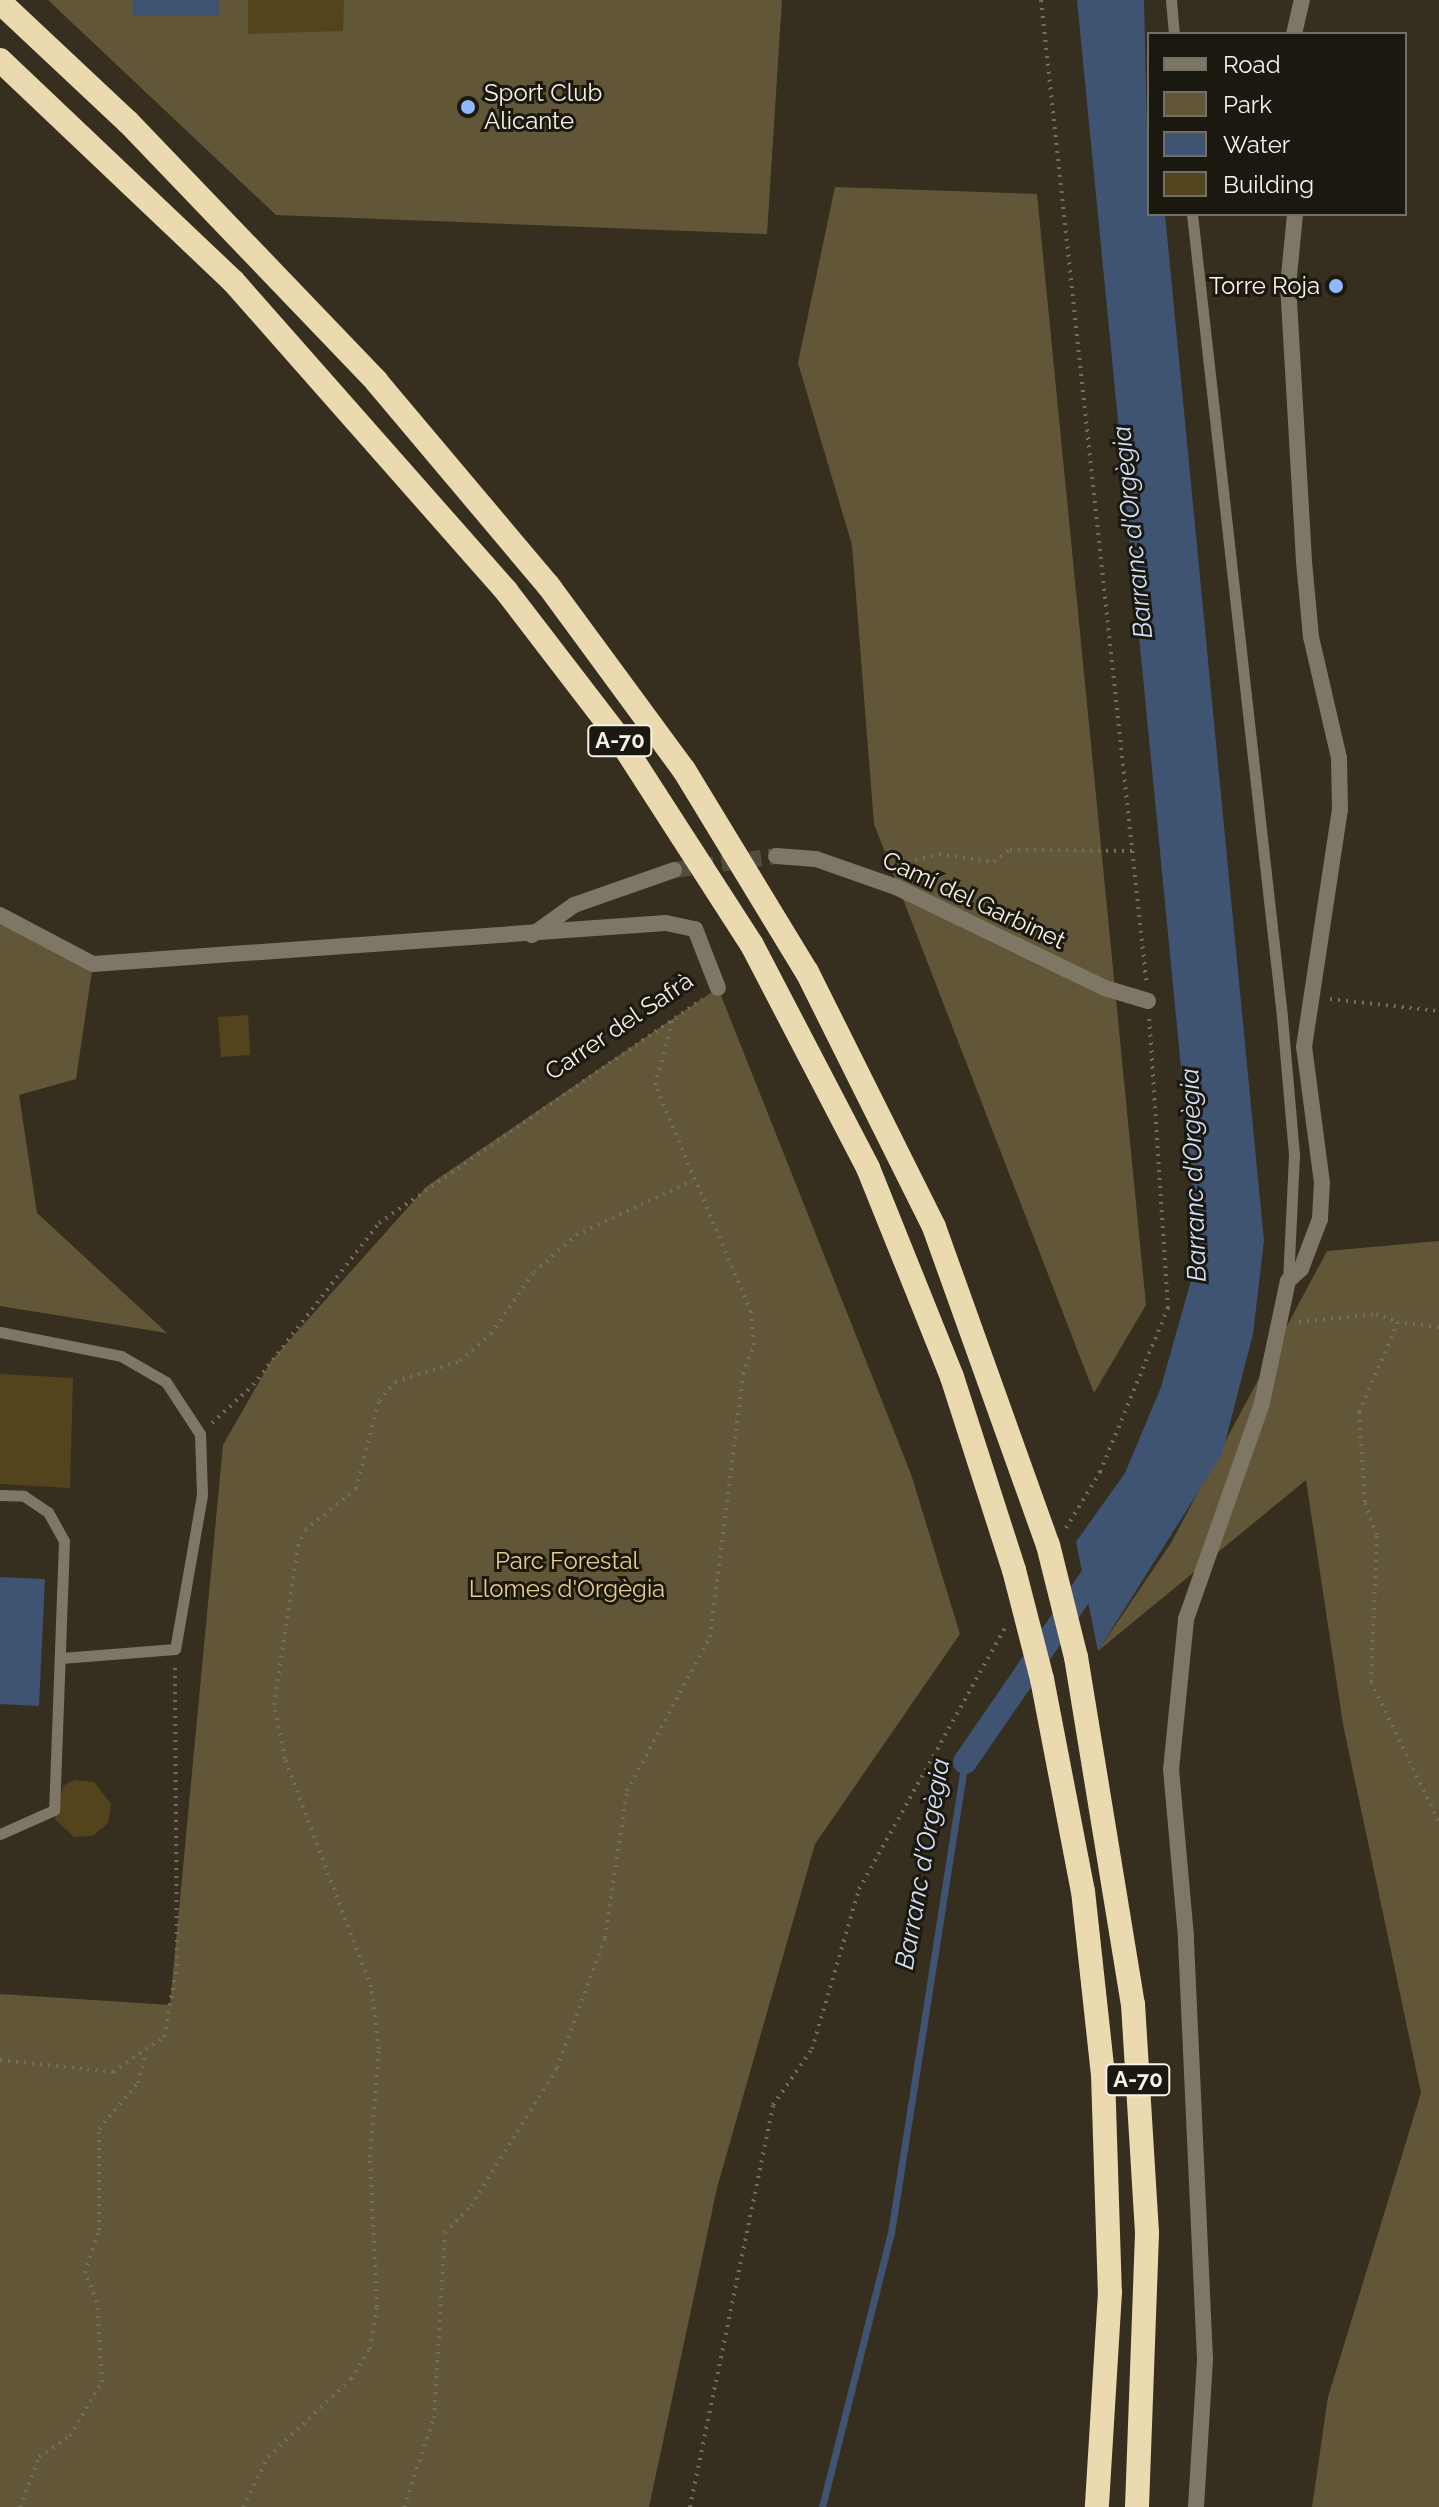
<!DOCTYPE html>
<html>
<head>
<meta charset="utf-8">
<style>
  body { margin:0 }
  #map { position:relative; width:1439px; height:2507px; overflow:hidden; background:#362f1f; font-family:Raleway,sans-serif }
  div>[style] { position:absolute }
  .green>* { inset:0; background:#625639 }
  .water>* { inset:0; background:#3f5373 }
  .stream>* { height:7px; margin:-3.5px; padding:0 3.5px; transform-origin:3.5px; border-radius:3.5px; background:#3f5373 }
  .canal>* { height:24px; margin:-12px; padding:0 12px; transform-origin:12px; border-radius:12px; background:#3f5373 }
  .building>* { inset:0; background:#54441e }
  .minor-tunnel>* { height:16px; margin-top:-8px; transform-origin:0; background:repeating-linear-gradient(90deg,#534c3d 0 16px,transparent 0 24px) }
  .path>* { height:4px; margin-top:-2px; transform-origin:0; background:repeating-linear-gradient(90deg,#746d5f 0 2px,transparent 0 8px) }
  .service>* { height:11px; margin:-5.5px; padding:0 5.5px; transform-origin:5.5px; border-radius:5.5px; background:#7e7766 }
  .minor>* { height:16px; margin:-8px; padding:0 8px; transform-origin:8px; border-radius:8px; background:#7e7766 }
  .motorway>* { height:24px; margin:-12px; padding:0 12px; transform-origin:12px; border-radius:12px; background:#ebd9af }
  .motorway-bridge>* { height:24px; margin:-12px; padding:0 12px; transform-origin:12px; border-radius:12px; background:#ebd9af }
  .dots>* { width:22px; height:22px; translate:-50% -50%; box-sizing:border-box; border:4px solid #1b1810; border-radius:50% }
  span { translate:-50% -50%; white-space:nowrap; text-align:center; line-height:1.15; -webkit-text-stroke:6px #1b1810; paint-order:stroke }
  .shield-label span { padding:2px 6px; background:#1b1810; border:2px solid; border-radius:6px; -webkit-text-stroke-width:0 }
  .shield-label { font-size:22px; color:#f7f2e8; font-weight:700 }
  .poi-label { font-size:24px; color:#f7f2e8 }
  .left { translate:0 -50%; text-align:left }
  .right { translate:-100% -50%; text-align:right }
  .street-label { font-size:24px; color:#f7f2e8 }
  .park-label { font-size:24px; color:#e7cb8a }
  .water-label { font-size:26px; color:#d3e1f8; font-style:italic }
  .legend { position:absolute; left:1147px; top:32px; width:260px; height:184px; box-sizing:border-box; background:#1b1810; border:2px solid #736f66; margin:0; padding:10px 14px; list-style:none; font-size:24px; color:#f7f2e8 }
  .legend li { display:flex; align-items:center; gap:16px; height:40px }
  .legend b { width:40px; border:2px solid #736f66 }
</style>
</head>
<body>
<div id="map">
  <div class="green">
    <i style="clip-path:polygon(48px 0,782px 0,767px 234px,276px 215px)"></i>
    <i style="clip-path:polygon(835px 187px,1037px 194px,1146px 1305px,1094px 1393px,874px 824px,852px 545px,798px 363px)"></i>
    <i style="clip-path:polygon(0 915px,93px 964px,76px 1079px,19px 1095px,37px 1213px,167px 1333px,0 1306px)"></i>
    <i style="clip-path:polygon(718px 988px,911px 1474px,960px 1634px,815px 1844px,717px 2188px,649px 2507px,0 2507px,0 1994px,170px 2005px,223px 1445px,271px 1361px,427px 1186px)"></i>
    <i style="clip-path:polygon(1439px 1241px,1439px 2507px,1312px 2507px,1328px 2397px,1421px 2093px,1343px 1724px,1306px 1480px,1098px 1651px,1171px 1543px,1327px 1251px)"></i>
  </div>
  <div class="water">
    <i style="clip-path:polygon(133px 0,219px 0,219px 16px,133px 16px)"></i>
    <i style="clip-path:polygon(1077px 0,1144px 0,1149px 214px,1165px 214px,1264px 1241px,1253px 1334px,1222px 1454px,1098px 1651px,1076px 1542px,1125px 1473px,1161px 1387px,1199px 1252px)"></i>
    <i style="clip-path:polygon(0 1577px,45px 1579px,39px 1706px,0 1704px)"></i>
  </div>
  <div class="stream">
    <i style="left:822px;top:2507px;width:283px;rotate:-75.9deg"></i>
    <i style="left:891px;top:2233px;width:477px;rotate:-81.1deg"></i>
  </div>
  <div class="canal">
    <i style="left:965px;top:1762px;width:242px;rotate:-55.5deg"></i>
  </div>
  <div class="building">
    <i style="clip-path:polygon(248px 0,344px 0,343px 31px,248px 34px)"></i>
    <i style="clip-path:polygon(248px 1015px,250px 1055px,221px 1057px,218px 1017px)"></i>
    <i style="clip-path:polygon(0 1374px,73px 1378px,70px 1488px,0 1484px)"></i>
    <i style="clip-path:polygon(75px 1780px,94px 1782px,111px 1804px,108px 1823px,93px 1836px,74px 1837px,55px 1819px,63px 1786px)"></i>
  </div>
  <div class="minor-tunnel">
    <i style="left:674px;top:870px;width:103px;rotate:-7.8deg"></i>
  </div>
  <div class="path">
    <i style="left:1041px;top:0;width:986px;rotate:83.88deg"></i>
    <i style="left:892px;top:866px;width:49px;rotate:-14.3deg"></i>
    <i style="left:939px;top:854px;width:56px;rotate:8.3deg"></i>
    <i style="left:994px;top:862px;width:20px;rotate:-37deg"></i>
    <i style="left:1010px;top:850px;width:123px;rotate:0.5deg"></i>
    <i style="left:1330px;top:999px;width:110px;rotate:6.3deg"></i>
    <i style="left:1299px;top:1322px;width:77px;rotate:-5.9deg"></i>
    <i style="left:1376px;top:1314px;width:23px;rotate:20deg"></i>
    <i style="left:1439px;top:1327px;width:41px;rotate:-173deg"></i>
    <i style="left:1398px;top:1322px;width:98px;rotate:113.4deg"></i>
    <i style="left:1359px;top:1412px;width:91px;rotate:86.2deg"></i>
    <i style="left:1365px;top:1503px;width:35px;rotate:70deg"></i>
    <i style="left:1377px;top:1536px;width:146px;rotate:92.4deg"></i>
    <i style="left:1371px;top:1682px;width:156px;rotate:64.1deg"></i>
    <i style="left:212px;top:1423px;width:56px;rotate:-42.8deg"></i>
    <i style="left:253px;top:1385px;width:205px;rotate:-52.1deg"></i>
    <i style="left:379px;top:1223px;width:393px;rotate:-34.7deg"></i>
    <i style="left:1066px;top:1528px;width:66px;rotate:-58.7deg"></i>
    <i style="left:1100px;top:1472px;width:178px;rotate:-67.5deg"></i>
    <i style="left:1168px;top:1308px;width:292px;rotate:-93.7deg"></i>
    <i style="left:0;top:2060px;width:114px;rotate:6.1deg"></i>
    <i style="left:113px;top:2072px;width:62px;rotate:-34.5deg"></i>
    <i style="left:164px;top:2037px;width:72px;rotate:-79.6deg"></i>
    <i style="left:177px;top:1966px;width:303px;rotate:-90.4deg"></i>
    <i style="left:20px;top:2507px;width:53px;rotate:-69.2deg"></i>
    <i style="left:39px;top:2457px;width:37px;rotate:-34deg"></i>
    <i style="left:70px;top:2436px;width:63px;rotate:-59.3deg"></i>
    <i style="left:102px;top:2382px;width:80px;rotate:-93.6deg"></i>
    <i style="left:97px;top:2302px;width:31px;rotate:-112deg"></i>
    <i style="left:85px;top:2273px;width:45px;rotate:-72deg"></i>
    <i style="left:99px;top:2230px;width:101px;rotate:-90deg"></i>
    <i style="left:99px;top:2129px;width:60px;rotate:-49.7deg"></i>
    <i style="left:138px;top:2083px;width:28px;rotate:-75deg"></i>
    <i style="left:243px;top:2507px;width:56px;rotate:-63.4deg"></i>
    <i style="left:268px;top:2457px;width:114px;rotate:-43.2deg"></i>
    <i style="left:351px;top:2379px;width:36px;rotate:-58deg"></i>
    <i style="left:370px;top:2349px;width:43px;rotate:-80.5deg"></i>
    <i style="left:377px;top:2307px;width:150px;rotate:-92.7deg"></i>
    <i style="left:370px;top:2157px;width:108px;rotate:-85.2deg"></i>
    <i style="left:379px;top:2049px;width:63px;rotate:-97.4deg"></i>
    <i style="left:371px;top:1987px;width:244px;rotate:-110.7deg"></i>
    <i style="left:285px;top:1759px;width:55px;rotate:-101.5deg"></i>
    <i style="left:274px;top:1705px;width:161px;rotate:-81.4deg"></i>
    <i style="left:298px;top:1546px;width:17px;rotate:-66deg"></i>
    <i style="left:305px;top:1530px;width:65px;rotate:-38.8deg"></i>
    <i style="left:356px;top:1489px;width:91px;rotate:-75.4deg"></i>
    <i style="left:379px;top:1401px;width:25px;rotate:-50deg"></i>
    <i style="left:395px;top:1382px;width:68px;rotate:-17.9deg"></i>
    <i style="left:460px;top:1361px;width:41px;rotate:-41.1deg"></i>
    <i style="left:491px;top:1334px;width:75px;rotate:-55.3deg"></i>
    <i style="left:534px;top:1272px;width:56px;rotate:-41.4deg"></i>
    <i style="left:576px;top:1235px;width:128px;rotate:-25deg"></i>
    <i style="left:404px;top:2507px;width:94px;rotate:-71.4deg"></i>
    <i style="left:434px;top:2418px;width:185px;rotate:-86.6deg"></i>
    <i style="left:445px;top:2233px;width:37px;rotate:-46deg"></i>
    <i style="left:471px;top:2206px;width:163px;rotate:-58.1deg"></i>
    <i style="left:557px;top:2068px;width:139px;rotate:-69.7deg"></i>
    <i style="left:605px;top:1938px;width:149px;rotate:-81.5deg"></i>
    <i style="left:627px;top:1791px;width:175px;rotate:-61.7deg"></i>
    <i style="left:710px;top:1637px;width:265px;rotate:-82.8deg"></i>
    <i style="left:743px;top:1374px;width:31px;rotate:-69deg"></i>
    <i style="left:754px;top:1345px;width:33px;rotate:-95deg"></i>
    <i style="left:751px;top:1312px;width:246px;rotate:-112.9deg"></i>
    <i style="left:655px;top:1085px;width:68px;rotate:-74.7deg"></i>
    <i style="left:690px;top:2507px;width:410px;rotate:-78.3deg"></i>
    <i style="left:773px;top:2105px;width:68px;rotate:-55.1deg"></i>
    <i style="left:812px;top:2049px;width:167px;rotate:-73.6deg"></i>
    <i style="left:859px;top:1889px;width:299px;rotate:-60.8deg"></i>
  </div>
  <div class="service">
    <i style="left:1171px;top:0;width:34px;rotate:85deg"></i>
    <i style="left:1192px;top:214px;width:808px;rotate:83.6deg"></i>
    <i style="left:1282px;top:1017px;width:139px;rotate:85deg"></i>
    <i style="left:1294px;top:1155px;width:126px;rotate:92.7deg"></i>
    <i style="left:0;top:1332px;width:123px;rotate:11.2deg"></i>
    <i style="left:121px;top:1356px;width:52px;rotate:30deg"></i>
    <i style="left:166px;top:1382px;width:62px;rotate:56.8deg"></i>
    <i style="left:200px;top:1434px;width:61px;rotate:88.1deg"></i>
    <i style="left:202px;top:1495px;width:156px;rotate:99.9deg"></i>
    <i style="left:175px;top:1649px;width:114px;rotate:175.5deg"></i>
    <i style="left:0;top:1495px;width:24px;rotate:2deg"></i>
    <i style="left:24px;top:1496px;width:29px;rotate:34deg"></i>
    <i style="left:48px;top:1512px;width:33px;rotate:61deg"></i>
    <i style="left:64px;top:1541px;width:269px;rotate:92.1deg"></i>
    <i style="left:54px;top:1810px;width:59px;rotate:156deg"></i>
  </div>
  <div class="minor">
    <i style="left:1294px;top:34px;width:35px;rotate:-77deg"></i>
    <i style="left:776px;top:856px;width:40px;rotate:4.3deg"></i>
    <i style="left:816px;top:859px;width:85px;rotate:19.3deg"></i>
    <i style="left:896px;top:887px;width:232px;rotate:25.8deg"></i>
    <i style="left:1105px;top:988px;width:45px;rotate:16.8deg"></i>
    <i style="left:0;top:915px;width:105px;rotate:27.8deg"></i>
    <i style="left:93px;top:964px;width:574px;rotate:-4.09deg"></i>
    <i style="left:666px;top:923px;width:30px;rotate:12deg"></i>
    <i style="left:695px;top:929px;width:63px;rotate:68.7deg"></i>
    <i style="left:532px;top:935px;width:52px;rotate:-35.5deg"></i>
    <i style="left:574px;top:905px;width:106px;rotate:-19.3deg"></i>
    <i style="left:1196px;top:2507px;width:148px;rotate:-86.5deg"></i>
    <i style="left:1205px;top:2359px;width:422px;rotate:-92.6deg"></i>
    <i style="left:1186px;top:1937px;width:168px;rotate:-95.1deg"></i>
    <i style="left:1171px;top:1770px;width:152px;rotate:-84.3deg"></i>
    <i style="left:1186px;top:1619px;width:229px;rotate:-70.6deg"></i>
    <i style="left:1262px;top:1403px;width:125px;rotate:-78deg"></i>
    <i style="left:1288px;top:1281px;width:18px;rotate:-43deg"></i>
    <i style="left:1301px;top:1269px;width:53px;rotate:-69.2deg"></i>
    <i style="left:1320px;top:1219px;width:36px;rotate:-87deg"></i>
    <i style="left:1322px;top:1183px;width:137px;rotate:-97.5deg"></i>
    <i style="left:1304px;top:1047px;width:240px;rotate:-81.4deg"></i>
    <i style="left:1340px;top:810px;width:52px;rotate:-91.1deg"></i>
    <i style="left:1339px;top:758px;width:124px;rotate:-103deg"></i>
    <i style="left:1311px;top:637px;width:76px;rotate:-95.3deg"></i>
    <i style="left:1304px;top:561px;width:275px;rotate:-93.3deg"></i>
    <i style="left:1288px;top:286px;width:72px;rotate:-84.4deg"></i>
  </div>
  <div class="motorway">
    <i style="left:0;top:2px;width:175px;rotate:43.2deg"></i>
    <i style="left:128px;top:122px;width:359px;rotate:46.2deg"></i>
    <i style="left:376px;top:381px;width:267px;rotate:49.9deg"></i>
    <i style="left:548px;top:585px;width:230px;rotate:53.7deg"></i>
    <i style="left:684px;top:770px;width:237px;rotate:58.7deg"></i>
    <i style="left:807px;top:972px;width:285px;rotate:63.5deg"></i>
    <i style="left:934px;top:1227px;width:338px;rotate:70.3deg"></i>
    <i style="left:0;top:60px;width:321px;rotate:43.5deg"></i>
    <i style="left:233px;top:281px;width:414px;rotate:48.6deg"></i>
    <i style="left:507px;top:592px;width:179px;rotate:52.5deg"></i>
    <i style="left:616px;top:734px;width:251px;rotate:57.2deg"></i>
    <i style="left:752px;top:945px;width:251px;rotate:62.5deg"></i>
    <i style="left:868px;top:1168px;width:225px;rotate:68.1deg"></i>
    <i style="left:952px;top:1377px;width:203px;rotate:72.2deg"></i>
    <i style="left:1076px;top:1657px;width:352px;rotate:80.7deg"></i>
    <i style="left:1133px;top:2004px;width:230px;rotate:86.5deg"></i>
    <i style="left:1147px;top:2234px;width:273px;rotate:92.1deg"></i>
    <i style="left:1042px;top:1679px;width:216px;rotate:79.1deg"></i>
    <i style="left:1083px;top:1891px;width:184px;rotate:83.8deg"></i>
    <i style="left:1103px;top:2074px;width:218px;rotate:88.2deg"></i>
    <i style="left:1110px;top:2292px;width:215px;rotate:93.5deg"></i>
  </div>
  <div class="motorway-bridge">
    <i style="left:1048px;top:1545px;width:115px;rotate:76deg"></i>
    <i style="left:1014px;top:1570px;width:113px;rotate:75.6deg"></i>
  </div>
  <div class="dots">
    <i style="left:468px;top:107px;background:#8fb8fd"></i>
    <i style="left:1336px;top:286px;background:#8fb8fd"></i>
  </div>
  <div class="shield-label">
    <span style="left:620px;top:741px">A-70</span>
    <span style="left:1138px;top:2080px">A-70</span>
  </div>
  <div class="poi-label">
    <span class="left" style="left:484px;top:107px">Sport Club<br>Alicante</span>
    <span class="right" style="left:1320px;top:286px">Torre Roja</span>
  </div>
  <div class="street-label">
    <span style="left:974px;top:900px;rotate:25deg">Camí del Garbinet</span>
    <span style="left:619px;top:1026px;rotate:-34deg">Carrer del Safrà</span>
  </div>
  <div class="park-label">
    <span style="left:567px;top:1575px">Parc Forestal<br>Llomes d'Orgègia</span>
  </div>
  <div class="water-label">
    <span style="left:1133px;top:532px;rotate:-96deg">Barranc d'Orgègia</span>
    <span style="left:1194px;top:1175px;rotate:-92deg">Barranc d'Orgègia</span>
    <span style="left:923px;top:1864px;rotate:-80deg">Barranc d'Orgègia</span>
  </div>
  <ul class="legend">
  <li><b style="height:10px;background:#7e7766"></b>Road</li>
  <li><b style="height:22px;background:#625639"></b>Park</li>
  <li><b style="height:22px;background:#3f5373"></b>Water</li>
  <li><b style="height:22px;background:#54441e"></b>Building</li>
  </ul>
</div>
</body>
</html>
